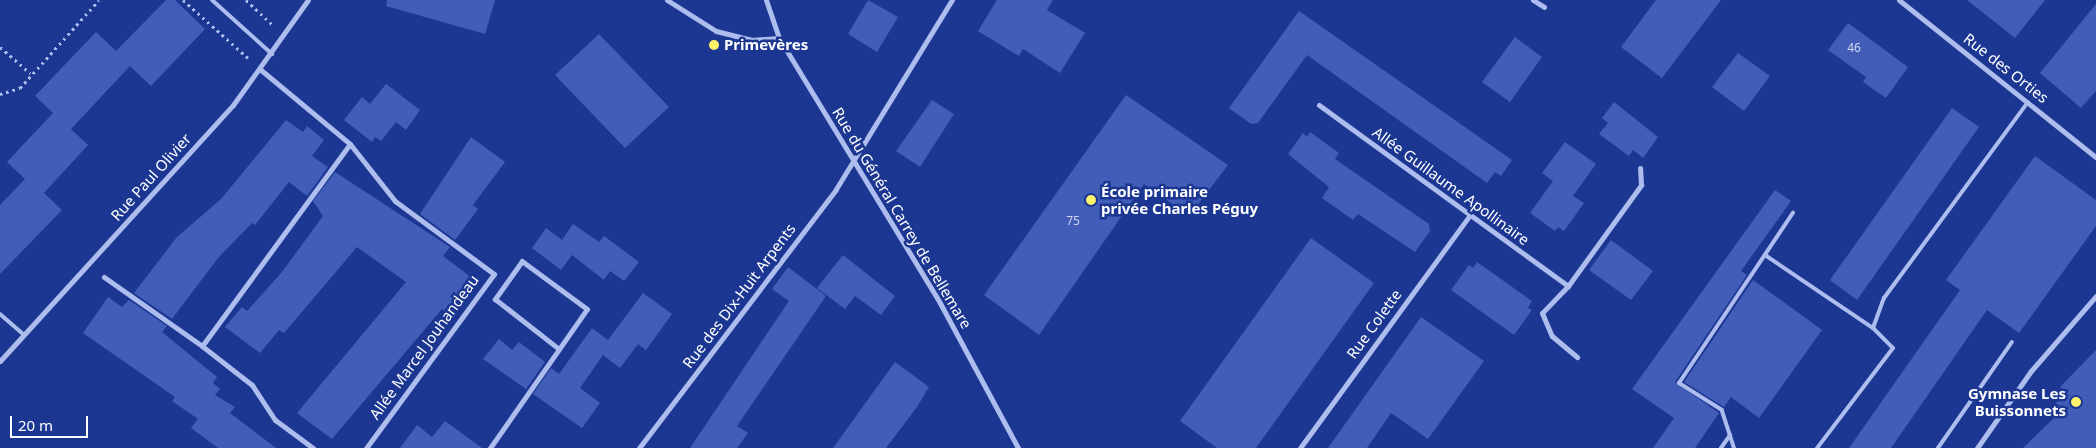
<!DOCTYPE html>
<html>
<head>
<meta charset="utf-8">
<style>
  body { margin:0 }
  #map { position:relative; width:2096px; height:448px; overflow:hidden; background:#1c3792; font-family:"Noto Sans",sans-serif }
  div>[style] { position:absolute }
  .building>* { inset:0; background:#415db8 }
  .path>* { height:3px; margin-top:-1.5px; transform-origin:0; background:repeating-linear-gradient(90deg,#adbdee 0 2.5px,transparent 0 6.5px) }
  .service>* { height:4px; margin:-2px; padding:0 2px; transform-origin:2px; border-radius:2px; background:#adbdee }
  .minor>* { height:5px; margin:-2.5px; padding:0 2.5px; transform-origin:2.5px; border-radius:2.5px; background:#adbdee }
  .dots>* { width:14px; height:14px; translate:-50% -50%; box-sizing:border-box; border:2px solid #1c3792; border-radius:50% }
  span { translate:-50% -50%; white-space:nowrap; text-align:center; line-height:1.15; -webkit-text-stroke:5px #1c3792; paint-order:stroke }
  .number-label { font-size:12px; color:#d0d6ed }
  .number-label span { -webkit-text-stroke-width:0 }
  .poi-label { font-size:15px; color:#fff; font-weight:700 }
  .left { translate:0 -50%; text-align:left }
  .right { translate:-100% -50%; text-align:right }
  .street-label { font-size:15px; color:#fff }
  .scale { position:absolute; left:10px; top:416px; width:78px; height:22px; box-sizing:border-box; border:2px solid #fff; border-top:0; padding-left:6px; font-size:15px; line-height:18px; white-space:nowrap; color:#fff; -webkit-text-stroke:4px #1c3792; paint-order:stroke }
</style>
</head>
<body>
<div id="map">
  <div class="building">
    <i style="clip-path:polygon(166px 0,175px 0,205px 29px,151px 86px,130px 66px,71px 129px,88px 145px,44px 193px,62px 210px,0 274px,0 205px,25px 179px,7px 162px,53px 113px,35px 96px,96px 32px,116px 51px)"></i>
    <i style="clip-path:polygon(387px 0,495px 0,485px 34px,386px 6px)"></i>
    <i style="clip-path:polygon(868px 0,898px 17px,877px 52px,848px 34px)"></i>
    <i style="clip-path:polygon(997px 0,1053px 0,1047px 10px,1085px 33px,1060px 73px,1023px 49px,1019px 56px,978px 31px)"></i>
    <i style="clip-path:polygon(1656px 0,1721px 0,1662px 78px,1621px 47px)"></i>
    <i style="clip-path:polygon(1967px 0,2045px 0,2015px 38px)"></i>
    <i style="clip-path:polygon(2096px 4px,2096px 91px,2081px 108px,2040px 73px)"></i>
    <i style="clip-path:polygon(1299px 11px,1512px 160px,1501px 176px,1495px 172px,1487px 183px,1307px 55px,1258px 123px,1251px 124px,1229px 108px)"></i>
    <i style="clip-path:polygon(1848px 23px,1908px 67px,1886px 98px,1863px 82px,1866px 77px,1828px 50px)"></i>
    <i style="clip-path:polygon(599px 34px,669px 107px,625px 148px,555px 75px)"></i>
    <i style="clip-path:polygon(1515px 37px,1542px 57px,1510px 102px,1482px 82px)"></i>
    <i style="clip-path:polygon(1738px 53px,1770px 76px,1744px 111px,1712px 87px)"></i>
    <i style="clip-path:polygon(386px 84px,420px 110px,406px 130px,396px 122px,381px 141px,375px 137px,372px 142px,344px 120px,362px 97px,370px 104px)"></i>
    <i style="clip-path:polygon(1126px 95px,1228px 165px,1189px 216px,1144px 184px,1039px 335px,984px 295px)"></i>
    <i style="clip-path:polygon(932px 100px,954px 114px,920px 167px,896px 151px)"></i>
    <i style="clip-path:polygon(1614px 102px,1658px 137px,1643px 158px,1633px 150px,1629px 156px,1599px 134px,1608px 123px,1602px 118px)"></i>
    <i style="clip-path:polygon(1952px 108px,1979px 127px,1857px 300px,1830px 280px)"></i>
    <i style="clip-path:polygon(286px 120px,303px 132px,307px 126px,324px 140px,312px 156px,328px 167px,307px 196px,289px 182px,255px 225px,252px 223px,218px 258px,172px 319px,134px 293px,177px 237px,221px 199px)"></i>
    <i style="clip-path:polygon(1310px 132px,1339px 153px,1335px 159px,1429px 224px,1430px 231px,1415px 252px,1358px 214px,1353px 220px,1322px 198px,1329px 187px,1288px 154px,1303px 133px,1307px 137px)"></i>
    <i style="clip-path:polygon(471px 137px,505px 162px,473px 205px,478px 209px,455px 240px,420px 214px)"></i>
    <i style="clip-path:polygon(1565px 142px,1596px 164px,1573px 196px,1584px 203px,1564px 231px,1558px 227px,1555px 231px,1530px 213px,1553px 181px,1542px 173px)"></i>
    <i style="clip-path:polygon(2035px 156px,2096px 200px,2096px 226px,2019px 333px,1987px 310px,1891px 448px,1849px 448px,1960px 290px,1946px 280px)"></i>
    <i style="clip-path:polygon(335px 172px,450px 247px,443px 256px,472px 278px,447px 313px,442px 309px,332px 439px,297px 413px,406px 282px,357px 247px,284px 333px,279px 330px,260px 353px,225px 327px,242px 307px,247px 311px,282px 272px,323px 216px,313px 201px)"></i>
    <i style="clip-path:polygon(1775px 190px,1791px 201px,1741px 271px,1747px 275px,1675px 382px,1719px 413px,1695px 448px,1653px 448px,1674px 418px,1632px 389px)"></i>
    <i style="clip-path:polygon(573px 224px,599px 242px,604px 236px,639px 262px,624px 281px,610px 271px,604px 280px,572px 255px,561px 270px,532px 248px,546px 228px,562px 240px)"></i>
    <i style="clip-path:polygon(1311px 238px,1374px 283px,1256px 448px,1217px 448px,1180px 421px)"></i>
    <i style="clip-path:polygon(1611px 240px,1653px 271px,1631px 300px,1589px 270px)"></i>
    <i style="clip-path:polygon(843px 255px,895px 296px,881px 315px,855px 296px,845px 309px,817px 288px)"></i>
    <i style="clip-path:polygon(1477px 262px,1532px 301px,1528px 308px,1532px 310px,1514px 335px,1451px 290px,1469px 265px,1473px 268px)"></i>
    <i style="clip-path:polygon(788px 267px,826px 296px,737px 426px,748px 433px,737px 448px,690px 448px,789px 301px,772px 289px)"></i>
    <i style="clip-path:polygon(1753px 280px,1822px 330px,1759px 418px,1731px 397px,1724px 407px,1684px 382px)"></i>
    <i style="clip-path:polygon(643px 293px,672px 314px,646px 350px,638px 344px,620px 368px,603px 355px,580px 388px,600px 403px,582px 428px,533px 394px,551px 368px,559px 374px,592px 328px,608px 340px)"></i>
    <i style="clip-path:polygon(108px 297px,122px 307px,129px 300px,167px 326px,162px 332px,217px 377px,213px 383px,220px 389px,215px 395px,235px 407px,230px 413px,276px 448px,218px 448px,191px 428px,198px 419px,172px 401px,175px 397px,83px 333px)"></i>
    <i style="clip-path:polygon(1421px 317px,1484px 361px,1428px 439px,1391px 413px,1367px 448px,1328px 448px)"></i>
    <i style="clip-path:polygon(499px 339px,512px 350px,519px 342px,545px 362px,526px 389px,483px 359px)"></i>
    <i style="clip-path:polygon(2096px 350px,2096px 448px,2023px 448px,2054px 418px,2048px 411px,2066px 393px,2060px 387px)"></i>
    <i style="clip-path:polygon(895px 362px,929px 387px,917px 407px,886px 448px,833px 448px)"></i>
    <i style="clip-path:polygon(445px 421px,482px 448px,400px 448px,417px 425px,432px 437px)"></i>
  </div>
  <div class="path">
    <i style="left:183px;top:0;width:87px;rotate:41.7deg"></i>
    <i style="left:246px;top:0;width:37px;rotate:43deg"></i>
    <i style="left:0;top:47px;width:40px;rotate:41deg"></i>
    <i style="left:0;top:94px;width:21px;rotate:-17deg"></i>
    <i style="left:20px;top:88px;width:118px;rotate:-48.1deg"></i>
  </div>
  <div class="service">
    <i style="left:212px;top:0;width:81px;rotate:42deg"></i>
    <i style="left:1765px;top:255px;width:130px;rotate:34.1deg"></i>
    <i style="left:1873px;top:328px;width:28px;rotate:45deg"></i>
    <i style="left:1893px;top:348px;width:126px;rotate:127.2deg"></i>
    <i style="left:0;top:314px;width:32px;rotate:41deg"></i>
    <i style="left:1873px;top:328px;width:32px;rotate:-70deg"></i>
    <i style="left:1884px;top:298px;width:243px;rotate:-53.7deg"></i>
    <i style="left:1721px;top:448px;width:16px;rotate:-55deg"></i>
    <i style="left:1734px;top:448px;width:40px;rotate:-108deg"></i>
    <i style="left:1722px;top:410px;width:51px;rotate:-147.9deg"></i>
    <i style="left:1679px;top:383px;width:205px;rotate:-56.2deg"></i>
    <i style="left:1938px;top:448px;width:129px;rotate:-55.1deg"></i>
  </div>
  <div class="minor">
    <i style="left:667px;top:0;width:58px;rotate:32.3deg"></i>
    <i style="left:716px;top:31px;width:36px;rotate:14deg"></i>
    <i style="left:751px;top:40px;width:28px;rotate:-4deg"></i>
    <i style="left:766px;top:0;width:40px;rotate:71.1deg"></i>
    <i style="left:779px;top:38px;width:310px;rotate:58.7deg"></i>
    <i style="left:940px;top:303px;width:165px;rotate:61.7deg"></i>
    <i style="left:1533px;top:0;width:13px;rotate:32deg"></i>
    <i style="left:1899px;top:0;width:252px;rotate:38.6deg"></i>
    <i style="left:261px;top:70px;width:116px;rotate:39.7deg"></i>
    <i style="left:350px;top:144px;width:73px;rotate:51.7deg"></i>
    <i style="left:395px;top:201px;width:123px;rotate:36.4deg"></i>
    <i style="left:494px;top:274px;width:216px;rotate:126.3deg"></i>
    <i style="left:1319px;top:105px;width:308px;rotate:36deg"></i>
    <i style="left:1568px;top:286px;width:125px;rotate:-54.1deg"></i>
    <i style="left:1641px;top:185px;width:17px;rotate:-93deg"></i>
    <i style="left:104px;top:277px;width:120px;rotate:35.1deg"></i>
    <i style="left:1568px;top:286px;width:37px;rotate:134deg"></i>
    <i style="left:1542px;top:313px;width:25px;rotate:67deg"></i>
    <i style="left:1552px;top:336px;width:33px;rotate:40deg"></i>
    <i style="left:0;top:361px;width:346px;rotate:-47.7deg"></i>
    <i style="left:233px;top:105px;width:129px;rotate:-54.5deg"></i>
    <i style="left:313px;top:448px;width:47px;rotate:-143.6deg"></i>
    <i style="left:275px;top:420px;width:42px;rotate:-123.3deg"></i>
    <i style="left:252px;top:385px;width:63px;rotate:-142deg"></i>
    <i style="left:202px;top:346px;width:250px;rotate:-53.8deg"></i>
    <i style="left:490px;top:448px;width:169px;rotate:-55.1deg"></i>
    <i style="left:587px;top:309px;width:81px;rotate:-143.6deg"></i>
    <i style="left:522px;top:261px;width:47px;rotate:125.4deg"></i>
    <i style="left:495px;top:299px;width:81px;rotate:38deg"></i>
    <i style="left:639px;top:448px;width:325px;rotate:-52.7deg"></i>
    <i style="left:836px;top:189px;width:222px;rotate:-58.5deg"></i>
    <i style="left:1300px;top:448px;width:287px;rotate:-53.9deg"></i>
    <i style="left:1977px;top:448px;width:94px;rotate:-55deg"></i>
    <i style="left:2031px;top:371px;width:99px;rotate:-49.1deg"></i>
  </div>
  <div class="dots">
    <i style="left:714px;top:45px;background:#fef26b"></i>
    <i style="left:1091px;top:200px;background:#fef26b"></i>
    <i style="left:2076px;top:402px;background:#fef26b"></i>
  </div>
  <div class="number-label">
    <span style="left:1854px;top:48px">46</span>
    <span style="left:1073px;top:221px">75</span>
  </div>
  <div class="poi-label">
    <span class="left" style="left:724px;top:45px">Primevères</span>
    <span class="left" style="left:1101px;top:200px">École primaire<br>privée Charles Péguy</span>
    <span class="right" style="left:2066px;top:402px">Gymnase Les<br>Buissonnets</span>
  </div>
  <div class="street-label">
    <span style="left:2006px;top:68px;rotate:38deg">Rue des Orties</span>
    <span style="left:151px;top:177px;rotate:-48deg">Rue Paul Olivier</span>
    <span style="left:1451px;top:186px;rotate:36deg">Allée Guillaume Apollinaire</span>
    <span style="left:902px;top:218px;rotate:59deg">Rue du Général Carrey de Bellemare</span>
    <span style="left:739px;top:296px;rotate:-53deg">Rue des Dix-Huit Arpents</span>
    <span style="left:1374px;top:324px;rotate:-54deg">Rue Colette</span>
    <span style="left:424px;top:347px;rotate:-54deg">Allée Marcel Jouhandeau</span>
  </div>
  <div class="scale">20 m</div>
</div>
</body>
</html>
